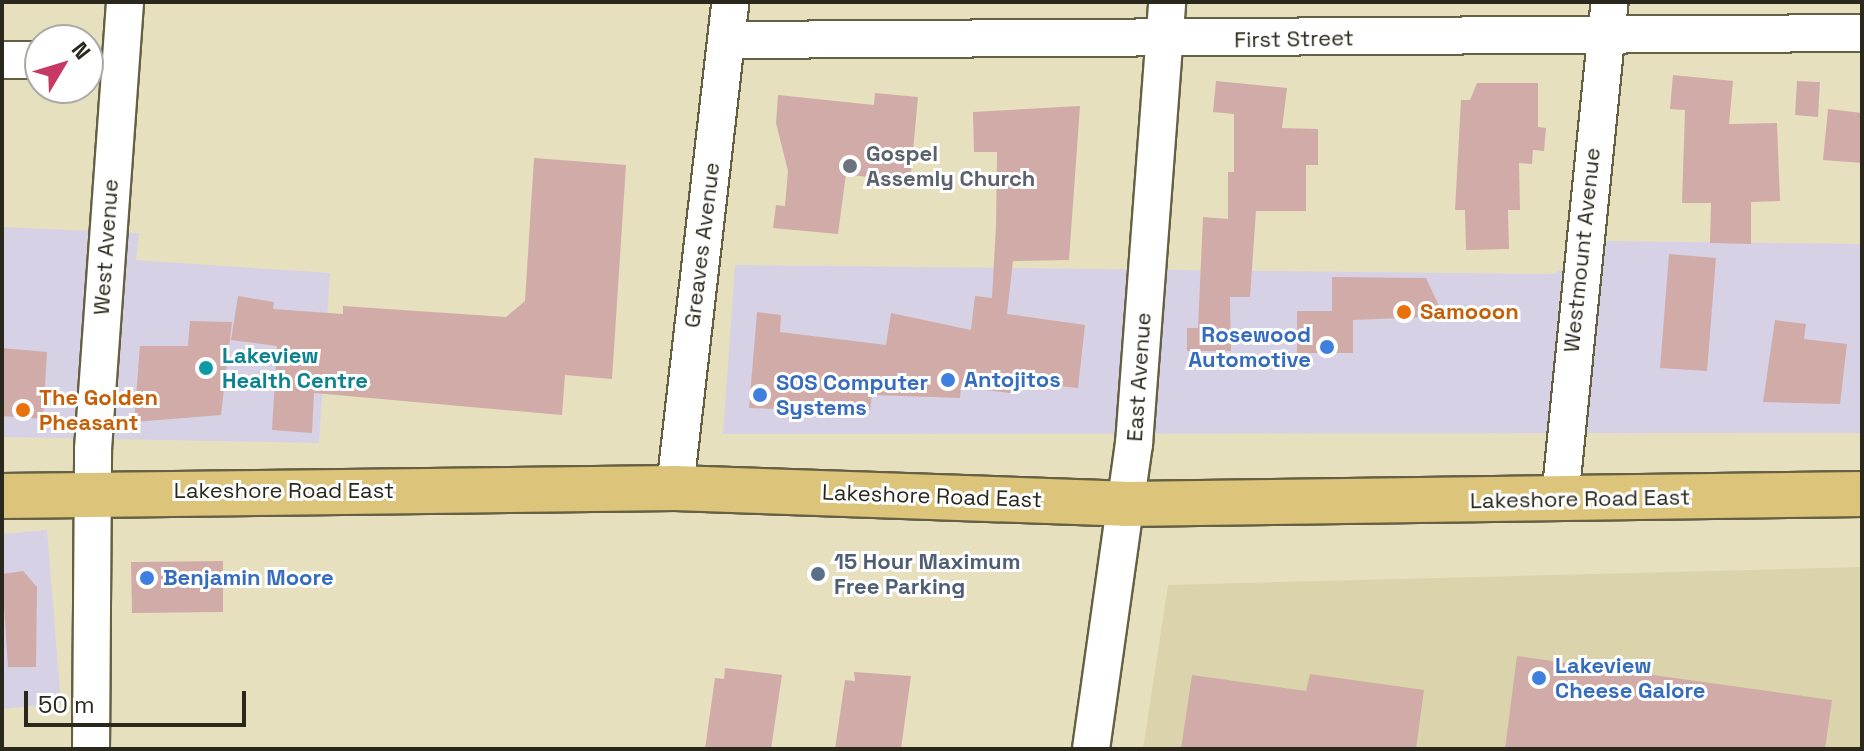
<!DOCTYPE html>
<html>
<head>
<meta charset="utf-8">
<style>
  body { margin:0 }
  #map { position:relative; width:1864px; height:751px; overflow:hidden; background:#e6e0bf; font-family:"Space Grotesk",sans-serif }
  div>[style] { position:absolute }
  .commercial>* { inset:0; background:#d7d1e6 }
  .built>* { inset:0; background:#dbd3ab }
  .building>* { inset:0; background:#d1aba8 }
  .roads { filter:drop-shadow(2px 0 #656043) drop-shadow(-2px 0 #656043) drop-shadow(0 2px #656043) drop-shadow(0 -2px #656043) }
  .street>* { height:36px; margin:-18px; padding:0 18px; transform-origin:18px; border-radius:18px; background:#fff }
  .primary>* { height:44px; margin:-22px; padding:0 22px; transform-origin:22px; border-radius:22px; background:#ddc47b }
  .dots>* { width:22px; height:22px; translate:-50% -50%; box-sizing:border-box; border:4px solid #fff; border-radius:50% }
  span { translate:-50% -50%; white-space:nowrap; text-align:center; line-height:1.15; -webkit-text-stroke:6px #fff; paint-order:stroke }
  .street-label { font-size:22px; color:#2a281c }
  .worship-label { font-size:22px; color:#5b616d; font-weight:700 }
  .left { translate:0 -50%; text-align:left }
  .food-label { font-size:22px; color:#c56008; font-weight:700 }
  .shop-label { font-size:22px; color:#366cbe; font-weight:700 }
  .right { translate:-100% -50%; text-align:right }
  .culture-label { font-size:22px; color:#0d838f; font-weight:700 }
  .service-label { font-size:22px; color:#4e5e75; font-weight:700 }
  .frame { position:absolute; inset:0; border:4px solid #2a281c; pointer-events:none }
  .north { position:absolute; left:24px; top:24px; width:80px; height:80px; box-sizing:border-box; background:#fff; border:2px solid #aaa9a4; border-radius:50%; rotate:52deg; font-size:22px; font-weight:700; line-height:32px; text-align:center; color:#2a281c }
  .north::after { content:''; display:block; margin:auto; width:28px; height:36px; background:#c73962; clip-path:polygon(50% 0,100% 100%,50% 72%,0 100%) }
  .scale { position:absolute; left:24px; top:691px; width:222px; height:36px; box-sizing:border-box; border:4px solid #2a281c; border-top:0; padding-left:10px; font-size:24px; line-height:28px; white-space:nowrap; color:#2a281c; -webkit-text-stroke:6px #fff; paint-order:stroke }
</style>
</head>
<body>
<div id="map">
  <div class="commercial">
    <i style="clip-path:polygon(2px 227px,139px 233px,136px 260px,330px 273px,319px 443px,2px 437px)"></i>
    <i style="clip-path:polygon(1608px 241px,1862px 244px,1862px 433px,723px 434px,735px 265px,1554px 274px)"></i>
    <i style="clip-path:polygon(47px 530px,61px 703px,2px 709px,2px 534px)"></i>
  </div>
  <div class="built">
    <i style="clip-path:polygon(1862px 567px,1862px 749px,1143px 749px,1168px 585px)"></i>
  </div>
  <div class="building">
    <i style="clip-path:polygon(1673px 75px,1733px 81px,1729px 124px,1777px 123px,1780px 201px,1751px 202px,1751px 244px,1710px 243px,1711px 203px,1682px 203px,1685px 110px,1670px 109px)"></i>
    <i style="clip-path:polygon(1216px 81px,1287px 88px,1282px 128px,1318px 129px,1318px 165px,1306px 165px,1306px 211px,1256px 211px,1250px 297px,1230px 297px,1231px 351px,1187px 351px,1187px 328px,1198px 328px,1203px 217px,1228px 219px,1228px 172px,1234px 172px,1234px 114px,1213px 112px)"></i>
    <i style="clip-path:polygon(1797px 81px,1820px 82px,1818px 117px,1795px 115px)"></i>
    <i style="clip-path:polygon(1477px 83px,1538px 83px,1538px 127px,1546px 128px,1544px 151px,1533px 150px,1532px 164px,1519px 163px,1520px 210px,1508px 210px,1509px 249px,1466px 250px,1465px 210px,1455px 210px,1461px 100px,1470px 100px)"></i>
    <i style="clip-path:polygon(875px 93px,918px 97px,910px 183px,846px 174px,838px 234px,773px 228px,776px 205px,785px 206px,788px 171px,776px 123px,778px 95px,874px 105px)"></i>
    <i style="clip-path:polygon(1080px 106px,1069px 260px,1013px 261px,1007px 314px,1085px 325px,1078px 388px,1021px 382px,1019px 394px,961px 387px,960px 398px,872px 395px,870px 410px,818px 402px,817px 410px,749px 408px,757px 312px,781px 315px,780px 332px,886px 345px,891px 313px,971px 330px,975px 296px,992px 298px,996px 226px,997px 152px,974px 152px,973px 112px)"></i>
    <i style="clip-path:polygon(1828px 109px,1862px 113px,1862px 163px,1823px 160px)"></i>
    <i style="clip-path:polygon(534px 158px,626px 165px,612px 379px,565px 375px,562px 415px,314px 393px,312px 433px,272px 430px,277px 346px,231px 340px,238px 296px,274px 302px,273px 309px,343px 314px,343px 306px,506px 317px,525px 301px)"></i>
    <i style="clip-path:polygon(1669px 254px,1716px 258px,1707px 371px,1660px 368px)"></i>
    <i style="clip-path:polygon(1332px 277px,1426px 278px,1439px 306px,1425px 317px,1353px 320px,1353px 353px,1297px 353px,1297px 311px,1332px 311px)"></i>
    <i style="clip-path:polygon(1775px 320px,1806px 324px,1804px 339px,1847px 344px,1840px 404px,1763px 402px)"></i>
    <i style="clip-path:polygon(190px 321px,232px 322px,221px 415px,134px 422px,140px 346px,188px 346px)"></i>
    <i style="clip-path:polygon(2px 348px,47px 352px,43px 419px,2px 416px)"></i>
    <i style="clip-path:polygon(223px 561px,223px 612px,132px 613px,131px 562px)"></i>
    <i style="clip-path:polygon(23px 571px,37px 587px,36px 667px,8px 667px,2px 574px)"></i>
    <i style="clip-path:polygon(1517px 656px,1832px 700px,1825px 749px,1505px 749px)"></i>
    <i style="clip-path:polygon(725px 668px,782px 675px,771px 749px,705px 749px,715px 678px,724px 679px)"></i>
    <i style="clip-path:polygon(854px 672px,911px 676px,901px 749px,835px 749px,845px 680px,855px 681px)"></i>
    <i style="clip-path:polygon(1310px 674px,1424px 690px,1416px 749px,1181px 749px,1192px 675px,1306px 691px)"></i>
  </div>
  <div class="roads">
    <div class="street">
      <i style="left:727px;top:40px;width:1135px;rotate:-0.35deg"></i>
      <i style="left:2px;top:60px;width:38px"></i>
      <i style="left:675px;top:488px;width:489px;rotate:-83.5deg"></i>
      <i style="left:1560px;top:499px;width:500px;rotate:-84.3deg"></i>
      <i style="left:91px;top:749px;width:300px;rotate:-89.6deg"></i>
      <i style="left:93px;top:449px;width:448px;rotate:-85.9deg"></i>
      <i style="left:1091px;top:749px;width:308px;rotate:-82deg"></i>
      <i style="left:1134px;top:444px;width:443px;rotate:-85.7deg"></i>
    </div>
    <div class="primary">
      <i style="left:2px;top:496px;width:673px;rotate:-0.68deg"></i>
      <i style="left:675px;top:488px;width:450px;rotate:2deg"></i>
      <i style="left:1125px;top:504px;width:737px;rotate:-0.78deg"></i>
    </div>
  </div>
  <div class="dots">
    <i style="left:850px;top:166px;background:#6b7280"></i>
    <i style="left:1404px;top:312px;background:#e8710a"></i>
    <i style="left:1327px;top:347px;background:#3f7fe0"></i>
    <i style="left:206px;top:368px;background:#0f9aa8"></i>
    <i style="left:948px;top:380px;background:#3f7fe0"></i>
    <i style="left:760px;top:395px;background:#3f7fe0"></i>
    <i style="left:23px;top:410px;background:#e8710a"></i>
    <i style="left:818px;top:574px;background:#5c6f8a"></i>
    <i style="left:147px;top:578px;background:#3f7fe0"></i>
    <i style="left:1539px;top:678px;background:#3f7fe0"></i>
  </div>
  <div class="street-label">
    <span style="left:1294px;top:39px;rotate:-1deg">First Street</span>
    <span style="left:702px;top:245px;rotate:-83deg">Greaves Avenue</span>
    <span style="left:106px;top:247px;rotate:-86deg">West Avenue</span>
    <span style="left:1582px;top:250px;rotate:-84deg">Westmount Avenue</span>
    <span style="left:1139px;top:377px;rotate:-86deg">East Avenue</span>
    <span style="left:284px;top:491px">Lakeshore Road East</span>
    <span style="left:932px;top:496px;rotate:2deg">Lakeshore Road East</span>
    <span style="left:1580px;top:499px;rotate:-1deg">Lakeshore Road East</span>
  </div>
  <div class="worship-label">
    <span class="left" style="left:866px;top:166px">Gospel<br>Assemly Church</span>
  </div>
  <div class="food-label">
    <span class="left" style="left:1420px;top:312px">Samooon</span>
    <span class="left" style="left:39px;top:410px">The Golden<br>Pheasant</span>
  </div>
  <div class="shop-label">
    <span class="right" style="left:1311px;top:347px">Rosewood<br>Automotive</span>
    <span class="left" style="left:964px;top:380px">Antojitos</span>
    <span class="left" style="left:776px;top:395px">SOS Computer<br>Systems</span>
    <span class="left" style="left:163px;top:578px">Benjamin Moore</span>
    <span class="left" style="left:1555px;top:678px">Lakeview<br>Cheese Galore</span>
  </div>
  <div class="culture-label">
    <span class="left" style="left:222px;top:368px">Lakeview<br>Health Centre</span>
  </div>
  <div class="service-label">
    <span class="left" style="left:834px;top:574px">15 Hour Maximum<br>Free Parking</span>
  </div>
  <div class="frame"></div>
  <div class="north">N</div>
  <div class="scale">50 m</div>
</div>
</body>
</html>
